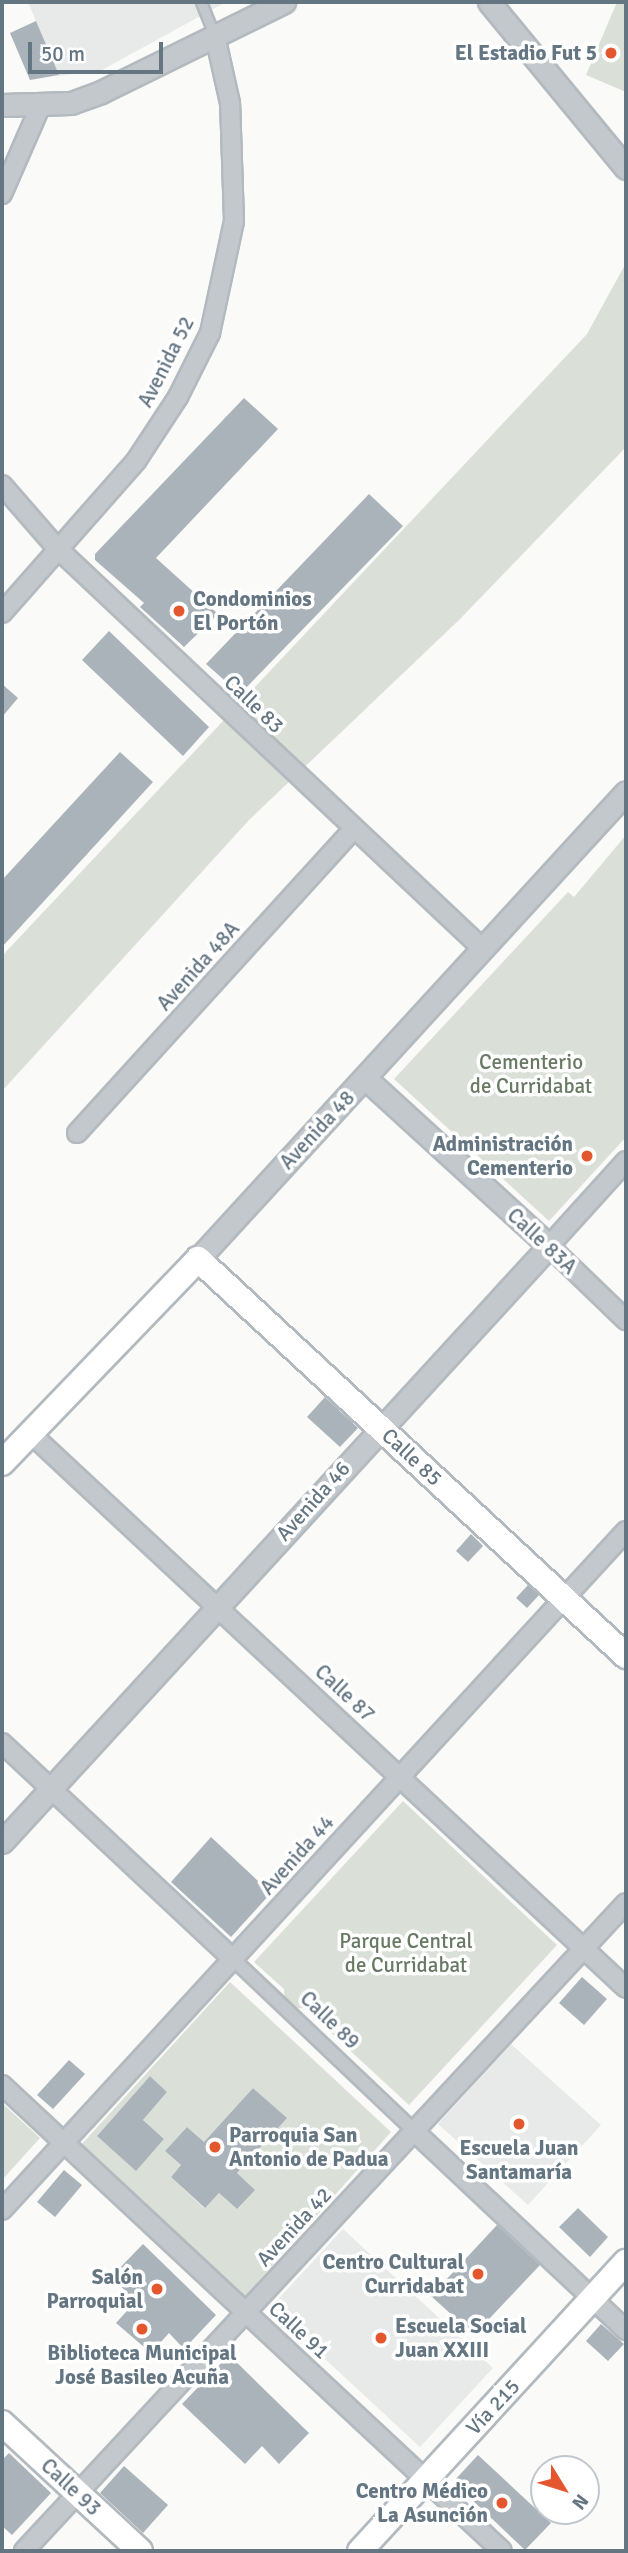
<!DOCTYPE html>
<html>
<head>
<meta charset="utf-8">
<style>
  body { margin:0 }
  #map { position:relative; width:628px; height:2553px; overflow:hidden; background:#fafaf8; font-family:Signika,sans-serif }
  div>[style] { position:absolute }
  .built>* { inset:0; background:#e8e9e9 }
  .green>* { inset:0; background:#dadfd7 }
  .building>* { inset:0; background:#aab3b9 }
  .roads { filter:drop-shadow(2px 0 #b3babf) drop-shadow(-2px 0 #b3babf) drop-shadow(0 2px #b3babf) drop-shadow(0 -2px #b3babf) }
  .service>* { height:9px; margin:-4.5px; padding:0 4.5px; transform-origin:4.5px; border-radius:4.5px; background:#c3c8cc }
  .pedestrian>* { height:12px; margin:-6px; padding:0 6px; transform-origin:6px; border-radius:6px; background:#c3c8cc }
  .minor>* { height:18px; margin:-9px; padding:0 9px; transform-origin:9px; border-radius:9px; background:#c3c8cc }
  .tertiary>* { height:21px; margin:-10.5px; padding:0 10.5px; transform-origin:10.5px; border-radius:10.5px; background:#c3c8cc }
  .secondary>* { height:24px; margin:-12px; padding:0 12px; transform-origin:12px; border-radius:12px; background:#fff }
  .dots>* { width:19px; height:19px; translate:-50% -50%; box-sizing:border-box; border:4px solid #fff; border-radius:50% }
  span { translate:-50% -50%; white-space:nowrap; text-align:center; line-height:1.15; -webkit-text-stroke:7px #fff; paint-order:stroke }
  .poi-label { font-size:21px; color:#657683; font-weight:700 }
  .right { translate:-100% -50%; text-align:right }
  .left { translate:0 -50%; text-align:left }
  .street-label { font-size:21px; color:#657683 }
  .park-label { font-size:21px; color:#687a64 }
  .frame { position:absolute; inset:0; border:4px solid #657683; pointer-events:none }
  .north { position:absolute; left:530px; top:2455px; width:70px; height:70px; box-sizing:border-box; background:#fff; border:2px solid #c1c8cd; border-radius:50%; rotate:128deg; font-size:19px; font-weight:700; line-height:28px; text-align:center; color:#657683 }
  .north::after { content:''; display:block; margin:auto; width:24px; height:32px; background:#e4572e; clip-path:polygon(50% 0,100% 100%,50% 72%,0 100%) }
  .scale { position:absolute; left:28px; top:42px; width:135px; height:32px; box-sizing:border-box; border:4px solid #657683; border-top:0; padding-left:9px; font-size:21px; line-height:24px; white-space:nowrap; color:#657683; -webkit-text-stroke:5px #fff; paint-order:stroke }
</style>
</head>
<body>
<div id="map">
  <div class="built">
    <i style="clip-path:polygon(28px 2px,226px 2px,102px 70px,59px 76px)"></i>
    <i style="clip-path:polygon(511px 2044px,601px 2125px,528px 2205px,438px 2124px)"></i>
    <i style="clip-path:polygon(343px 2229px,493px 2368px,420px 2447px,270px 2308px)"></i>
  </div>
  <div class="green">
    <i style="clip-path:polygon(617px 2px,626px 2px,626px 92px,586px 75px)"></i>
    <i style="clip-path:polygon(626px 263px,626px 447px,459px 620px,250px 819px,2px 1091px,2px 956px,587px 334px)"></i>
    <i style="clip-path:polygon(626px 835px,626px 1137px,549px 1221px,394px 1079px,568px 892px,574px 897px)"></i>
    <i style="clip-path:polygon(403px 1801px,557px 1945px,409px 2105px,304px 2008px,285px 2009px,284px 1989px,254px 1962px)"></i>
    <i style="clip-path:polygon(evenodd,230px 1982px,391px 2132px,245px 2296px,81px 2145px,230px 1982px,150px 2076px,167px 2092px,143px 2120px,164px 2139px,136px 2170px,97px 2136px,150px 2076px,230px 1982px,253px 2088px,286px 2118px,237px 2173px,254px 2190px,237px 2209px,219px 2193px,204px 2208px,171px 2177px,181px 2165px,165px 2151px,187px 2127px,204px 2142px,253px 2088px)"></i>
    <i style="clip-path:polygon(2px 2103px,40px 2138px,2px 2180px)"></i>
  </div>
  <div class="building">
    <i style="clip-path:polygon(36px 21px,59px 75px,30px 80px,10px 33px)"></i>
    <i style="clip-path:polygon(244px 398px,278px 429px,156px 558px,218px 614px,184px 647px,140px 607px,144px 603px,95px 560px,95px 554px)"></i>
    <i style="clip-path:polygon(369px 494px,403px 526px,240px 694px,206px 664px)"></i>
    <i style="clip-path:polygon(109px 631px,209px 727px,183px 756px,82px 660px)"></i>
    <i style="clip-path:polygon(2px 684px,18px 698px,2px 717px)"></i>
    <i style="clip-path:polygon(120px 752px,153px 782px,2px 947px,2px 880px)"></i>
    <i style="clip-path:polygon(325px 1397px,358px 1428px,340px 1447px,307px 1417px)"></i>
    <i style="clip-path:polygon(471px 1534px,483px 1546px,468px 1562px,456px 1551px)"></i>
    <i style="clip-path:polygon(528px 1585px,539px 1595px,527px 1608px,516px 1598px)"></i>
    <i style="clip-path:polygon(211px 1837px,271px 1893px,231px 1937px,171px 1882px)"></i>
    <i style="clip-path:polygon(582px 1977px,607px 1999px,584px 2025px,559px 2003px)"></i>
    <i style="clip-path:polygon(69px 2060px,85px 2074px,53px 2109px,37px 2095px)"></i>
    <i style="clip-path:polygon(150px 2076px,167px 2092px,143px 2120px,164px 2139px,136px 2171px,97px 2136px)"></i>
    <i style="clip-path:polygon(253px 2088px,287px 2118px,237px 2173px,255px 2190px,237px 2209px,219px 2193px,205px 2208px,171px 2177px,181px 2165px,165px 2151px,187px 2127px,204px 2142px)"></i>
    <i style="clip-path:polygon(64px 2170px,82px 2185px,55px 2217px,37px 2202px)"></i>
    <i style="clip-path:polygon(578px 2208px,608px 2237px,590px 2257px,559px 2227px)"></i>
    <i style="clip-path:polygon(497px 2225px,540px 2265px,474px 2335px,431px 2296px)"></i>
    <i style="clip-path:polygon(143px 2244px,216px 2315px,184px 2349px,169px 2333px,151px 2353px,116px 2323px,136px 2301px,111px 2277px)"></i>
    <i style="clip-path:polygon(601px 2324px,624px 2344px,608px 2361px,586px 2341px)"></i>
    <i style="clip-path:polygon(229px 2355px,309px 2433px,279px 2464px,262px 2446px,245px 2464px,182px 2404px)"></i>
    <i style="clip-path:polygon(9px 2453px,51px 2493px,12px 2535px,2px 2526px,2px 2460px)"></i>
    <i style="clip-path:polygon(478px 2455px,551px 2523px,525px 2550px,453px 2482px)"></i>
    <i style="clip-path:polygon(124px 2466px,168px 2505px,143px 2533px,100px 2493px)"></i>
  </div>
  <div class="roads">
    <div class="service">
      <i style="left:201px;top:2px;width:37px;rotate:68deg"></i>
    </div>
    <div class="pedestrian">
      <i style="left:233px;top:1959px;width:250px;rotate:43.5deg"></i>
    </div>
    <div class="minor">
      <i style="left:2px;top:194px;width:95px;rotate:-66.4deg"></i>
      <i style="left:2px;top:485px;width:84px;rotate:48.9deg"></i>
      <i style="left:57px;top:548px;width:585px;rotate:43.27deg"></i>
      <i style="left:2px;top:613px;width:203px;rotate:-48.6deg"></i>
      <i style="left:136px;top:461px;width:77px;rotate:-56.7deg"></i>
      <i style="left:178px;top:397px;width:72px;rotate:-63.4deg"></i>
      <i style="left:210px;top:333px;width:115px;rotate:-77.9deg"></i>
      <i style="left:234px;top:221px;width:118px;rotate:-91.9deg"></i>
      <i style="left:230px;top:103px;width:69px;rotate:-102.6deg"></i>
      <i style="left:77px;top:1133px;width:410px;rotate:-47.7deg"></i>
      <i style="left:626px;top:1161px;width:115px;rotate:132.2deg"></i>
      <i style="left:549px;top:1246px;width:107px;rotate:43.9deg"></i>
      <i style="left:30px;top:1433px;width:814px;rotate:42.96deg"></i>
      <i style="left:2px;top:1743px;width:316px;rotate:43.1deg"></i>
      <i style="left:2px;top:2085px;width:683px;rotate:42.98deg"></i>
      <i style="left:414px;top:2131px;width:291px;rotate:43.2deg"></i>
      <i style="left:2px;top:2210px;width:922px;rotate:-47.42deg"></i>
      <i style="left:24px;top:2551px;width:884px;rotate:-47.11deg"></i>
    </div>
    <div class="tertiary">
      <i style="left:489px;top:2px;width:215px;rotate:50.5deg"></i>
      <i style="left:2px;top:105px;width:69px;rotate:-1.7deg"></i>
      <i style="left:71px;top:103px;width:32px;rotate:-20deg"></i>
      <i style="left:101px;top:92px;width:204px;rotate:-26.2deg"></i>
      <i style="left:198px;top:1259px;width:633px;rotate:-47.5deg"></i>
      <i style="left:2px;top:1842px;width:809px;rotate:-47.45deg"></i>
      <i style="left:549px;top:1246px;width:249px;rotate:-137.6deg"></i>
    </div>
    <div class="secondary">
      <i style="left:2px;top:1463px;width:283px;rotate:-46.1deg"></i>
      <i style="left:198px;top:1259px;width:584px;rotate:42.85deg"></i>
      <i style="left:2px;top:2423px;width:188px;rotate:42.8deg"></i>
      <i style="left:360px;top:2551px;width:393px;rotate:-47.4deg"></i>
    </div>
  </div>
  <div class="dots">
    <i style="left:611px;top:53px;background:#e4572e"></i>
    <i style="left:179px;top:611px;background:#e4572e"></i>
    <i style="left:587px;top:1156px;background:#e4572e"></i>
    <i style="left:519px;top:2124px;background:#e4572e"></i>
    <i style="left:215px;top:2147px;background:#e4572e"></i>
    <i style="left:478px;top:2274px;background:#e4572e"></i>
    <i style="left:157px;top:2289px;background:#e4572e"></i>
    <i style="left:142px;top:2329px;background:#e4572e"></i>
    <i style="left:381px;top:2338px;background:#e4572e"></i>
    <i style="left:502px;top:2503px;background:#e4572e"></i>
  </div>
  <div class="poi-label">
    <span class="right" style="left:597px;top:53px">El Estadio Fut 5</span>
    <span class="left" style="left:193px;top:611px">Condominios<br>El Portón</span>
    <span class="right" style="left:573px;top:1156px">Administración<br>Cementerio</span>
    <span class="left" style="left:229px;top:2147px">Parroquia San<br>Antonio de Padua</span>
    <span style="left:519px;top:2160px">Escuela Juan<br>Santamaría</span>
    <span class="right" style="left:464px;top:2274px">Centro Cultural<br>Curridabat</span>
    <span class="right" style="left:143px;top:2289px">Salón<br>Parroquial</span>
    <span class="left" style="left:395px;top:2338px">Escuela Social<br>Juan XXIII</span>
    <span style="left:142px;top:2365px">Biblioteca Municipal<br>José Basileo Acuña</span>
    <span class="right" style="left:488px;top:2503px">Centro Médico<br>La Asunción</span>
  </div>
  <div class="street-label">
    <span style="left:166px;top:362px;rotate:-63deg">Avenida 52</span>
    <span style="left:254px;top:704px;rotate:44deg">Calle 83</span>
    <span style="left:198px;top:966px;rotate:-48deg">Avenida 48A</span>
    <span style="left:317px;top:1130px;rotate:-47deg">Avenida 48</span>
    <span style="left:542px;top:1241px;rotate:43deg">Calle 83A</span>
    <span style="left:412px;top:1457px;rotate:43deg">Calle 85</span>
    <span style="left:313px;top:1501px;rotate:-48deg">Avenida 46</span>
    <span style="left:345px;top:1693px;rotate:43deg">Calle 87</span>
    <span style="left:297px;top:1855px;rotate:-48deg">Avenida 44</span>
    <span style="left:330px;top:2020px;rotate:44deg">Calle 89</span>
    <span style="left:294px;top:2227px;rotate:-47deg">Avenida 42</span>
    <span style="left:299px;top:2330px;rotate:43deg">Calle 91</span>
    <span style="left:493px;top:2407px;rotate:-47deg">Vía 215</span>
    <span style="left:71px;top:2487px;rotate:43deg">Calle 93</span>
  </div>
  <div class="park-label">
    <span style="left:531px;top:1074px">Cementerio<br>de Curridabat</span>
    <span style="left:406px;top:1953px">Parque Central<br>de Curridabat</span>
  </div>
  <div class="frame"></div>
  <div class="north">N</div>
  <div class="scale">50 m</div>
</div>
</body>
</html>
